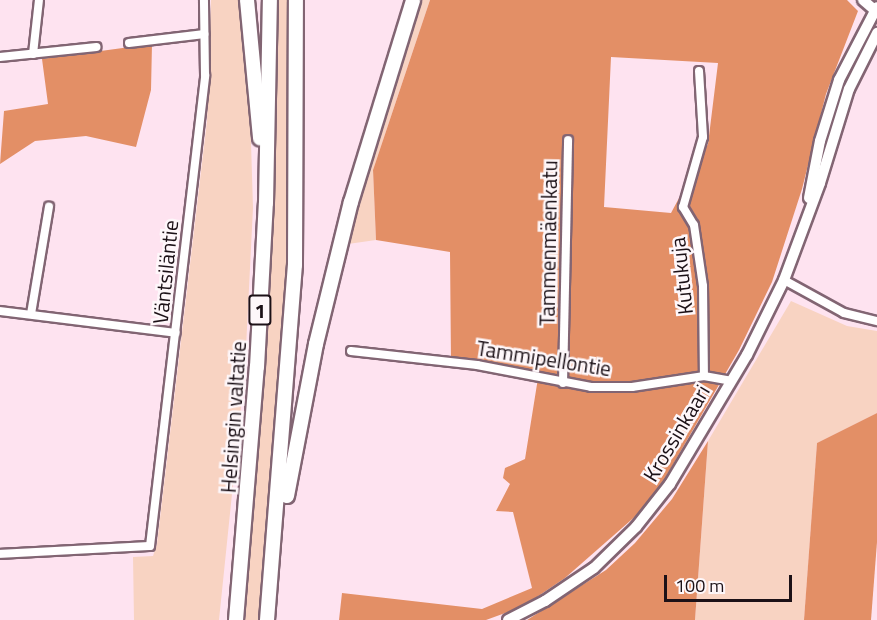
<!DOCTYPE html>
<html>
<head>
<meta charset="utf-8">
<style>
  body { margin:0 }
  #map { position:relative; width:877px; height:620px; overflow:hidden; background:#fee3f0; font-family:"Titillium Web",sans-serif }
  div>[style] { position:absolute }
  .green>* { inset:0; background:#f8d3c2 }
  .forest>* { inset:0; background:#e38f66 }
  .roads { filter:drop-shadow(2px 0 #826573) drop-shadow(-2px 0 #826573) drop-shadow(0 2px #826573) drop-shadow(0 -2px #826573) }
  .street>* { height:8px; margin:-4px; padding:0 4px; transform-origin:4px; border-radius:4px; background:#fff }
  .secondary>* { height:10px; margin:-5px; padding:0 5px; transform-origin:5px; border-radius:5px; background:#fff }
  .highway>* { height:14px; margin:-7px; padding:0 7px; transform-origin:7px; border-radius:7px; background:#fff }
  span { translate:-50% -50%; white-space:nowrap; text-align:center; line-height:1.15; -webkit-text-stroke:5px #fef7fa; paint-order:stroke }
  .shield-label span { padding:2px 4px; background:#fef7fa; border:2px solid; border-radius:4px; -webkit-text-stroke-width:0 }
  .shield-label { font-size:20px; color:#1c1117; font-weight:700 }
  .street-label { font-size:21px; color:#1c1117 }
  .scale { position:absolute; left:664px; top:575px; width:128px; height:27px; box-sizing:border-box; border:3px solid #1c1117; border-top:0; padding-left:8px; font-size:18px; line-height:21px; white-space:nowrap; color:#1c1117; -webkit-text-stroke:4px #fef7fa; paint-order:stroke }
</style>
</head>
<body>
<div id="map">
  <div class="green">
    <i style="clip-path:polygon(211px 0,242px 0,248px 44px,253px 208px,245px 368px,219px 620px,134px 620px,133px 557px,153px 556px,157px 544px,207px 121px)"></i>
    <i style="clip-path:polygon(276px 0,288px 0,289px 239px,284px 353px,260px 620px,243px 620px,266px 353px)"></i>
    <i style="clip-path:polygon(420px 0,430px 0,373px 170px,376px 240px,348px 244px,367px 168px)"></i>
    <i style="clip-path:polygon(791px 301px,847px 326px,877px 331px,877px 413px,817px 443px,804px 620px,695px 620px,708px 441px)"></i>
  </div>
  <div class="forest">
    <i style="clip-path:polygon(evenodd,430px 0,847px 0,858px 11px,826px 94px,802px 189px,772px 282px,739px 350px,664px 480px,638px 514px,565px 578px,522px 607px,486px 620px,339px 620px,342px 593px,482px 609px,532px 588px,513px 512px,496px 511px,510px 484px,503px 478px,505px 468px,525px 459px,538px 378px,451px 362px,450px 252px,376px 240px,373px 170px,430px 0,611px 57px,718px 63px,708px 144px,671px 213px,604px 207px,611px 57px)"></i>
    <i style="clip-path:polygon(152px 44px,151px 90px,136px 147px,86px 136px,35px 141px,0 164px,4px 111px,48px 104px,42px 59px)"></i>
    <i style="clip-path:polygon(877px 413px,877px 542px,871px 620px,804px 620px,817px 443px)"></i>
    <i style="clip-path:polygon(708px 441px,695px 620px,527px 620px,606px 570px,635px 543px,672px 499px)"></i>
  </div>
  <div class="roads">
    <div class="street">
      <i style="left:129px;top:43px;width:76px;rotate:-6.8deg"></i>
      <i style="left:33px;top:54px;width:54px;rotate:-83.7deg"></i>
      <i style="left:0;top:57px;width:97px;rotate:-5.9deg"></i>
      <i style="left:699px;top:71px;width:66px;rotate:86.5deg"></i>
      <i style="left:703px;top:137px;width:73px;rotate:105.9deg"></i>
      <i style="left:683px;top:207px;width:21px;rotate:59deg"></i>
      <i style="left:694px;top:225px;width:62px;rotate:81.6deg"></i>
      <i style="left:703px;top:286px;width:90px;rotate:89.4deg"></i>
      <i style="left:784px;top:280px;width:68px;rotate:28.8deg"></i>
      <i style="left:844px;top:313px;width:34px;rotate:14deg"></i>
      <i style="left:0;top:311px;width:177px;rotate:7.1deg"></i>
      <i style="left:31px;top:314px;width:109px;rotate:-80.5deg"></i>
      <i style="left:351px;top:351px;width:127px;rotate:6.3deg"></i>
      <i style="left:477px;top:365px;width:116px;rotate:10.9deg"></i>
      <i style="left:591px;top:387px;width:41px"></i>
      <i style="left:632px;top:387px;width:73px;rotate:-8.7deg"></i>
      <i style="left:704px;top:376px;width:27px;rotate:10deg"></i>
      <i style="left:563px;top:383px;width:243px;rotate:-88.8deg"></i>
      <i style="left:0;top:554px;width:150px;rotate:-3.1deg"></i>
      <i style="left:150px;top:546px;width:474px;rotate:-83.3deg"></i>
      <i style="left:205px;top:75px;width:75px;rotate:-90.8deg"></i>
    </div>
    <div class="secondary">
      <i style="left:863px;top:0;width:18px;rotate:41deg"></i>
      <i style="left:809px;top:198px;width:58px;rotate:-79.1deg"></i>
      <i style="left:820px;top:141px;width:64px;rotate:-72.7deg"></i>
      <i style="left:839px;top:80px;width:82px;rotate:-62.5deg"></i>
      <i style="left:508px;top:620px;width:42px;rotate:-27.2deg"></i>
      <i style="left:545px;top:601px;width:59px;rotate:-34deg"></i>
      <i style="left:594px;top:568px;width:59px;rotate:-44.3deg"></i>
      <i style="left:636px;top:527px;width:55px;rotate:-51.7deg"></i>
      <i style="left:670px;top:484px;width:150px;rotate:-59.2deg"></i>
      <i style="left:747px;top:355px;width:84px;rotate:-63.7deg"></i>
      <i style="left:784px;top:280px;width:103px;rotate:-69.6deg"></i>
      <i style="left:820px;top:183px;width:98px;rotate:-72.9deg"></i>
      <i style="left:849px;top:89px;width:63px;rotate:-63.4deg"></i>
    </div>
    <div class="highway">
      <i style="left:247px;top:0;width:139px;rotate:84.6deg"></i>
      <i style="left:287px;top:496px;width:155px;rotate:-79.2deg"></i>
      <i style="left:316px;top:344px;width:146px;rotate:-76.2deg"></i>
      <i style="left:351px;top:202px;width:211px;rotate:-72.9deg"></i>
      <i style="left:236px;top:620px;width:254px;rotate:-85.3deg"></i>
      <i style="left:257px;top:367px;width:164px;rotate:-86.9deg"></i>
      <i style="left:266px;top:203px;width:203px;rotate:-88.9deg"></i>
      <i style="left:267px;top:620px;width:356px;rotate:-85.5deg"></i>
      <i style="left:295px;top:265px;width:265px;rotate:-89.8deg"></i>
    </div>
  </div>
  <div class="shield-label">
    <span style="left:260px;top:310px">1</span>
  </div>
  <div class="street-label">
    <span style="left:548px;top:243px;rotate:-89deg">Tammenmäenkatu</span>
    <span style="left:165px;top:272px;rotate:-84deg">Väntsiläntie</span>
    <span style="left:681px;top:276px;rotate:-96deg">Kutukuja</span>
    <span style="left:544px;top:358px;rotate:9deg">Tammipellontie</span>
    <span style="left:233px;top:417px;rotate:-86deg">Helsingin valtatie</span>
    <span style="left:676px;top:433px;rotate:-59deg">Krossinkaari</span>
  </div>
  <div class="scale">100 m</div>
</div>
</body>
</html>
